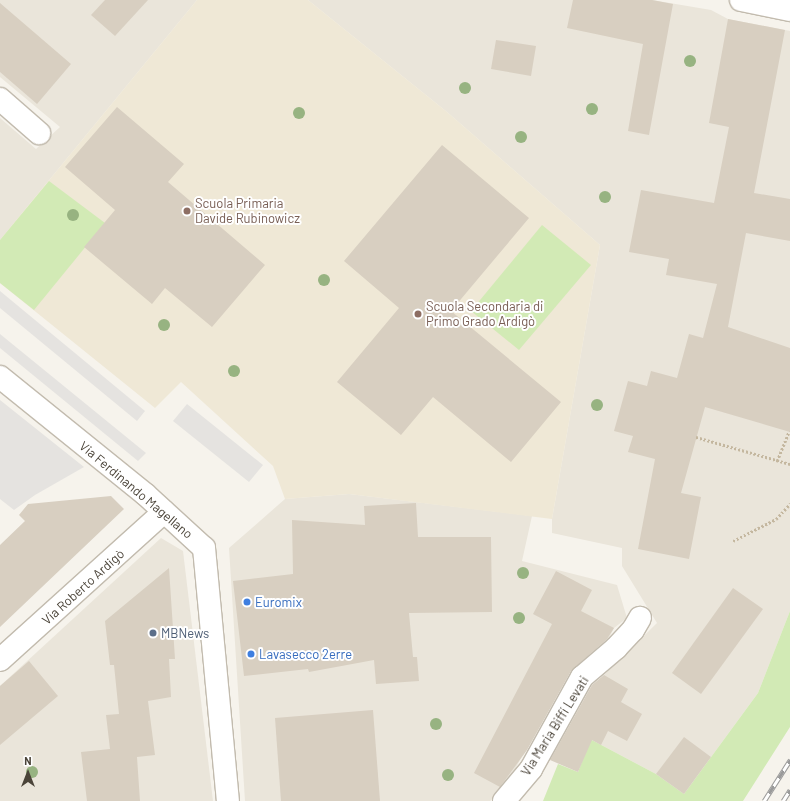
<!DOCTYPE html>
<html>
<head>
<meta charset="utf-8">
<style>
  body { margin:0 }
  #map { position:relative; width:790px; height:801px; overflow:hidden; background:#f6f3ec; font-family:Barlow,sans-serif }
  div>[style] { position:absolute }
  .residential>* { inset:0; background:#eae5da }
  .education>* { inset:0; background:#efe8d6 }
  .green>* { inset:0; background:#d2eab5 }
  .parking>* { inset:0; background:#e5e3e0 }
  .building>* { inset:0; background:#d8cfc1 }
  .path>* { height:2.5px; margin-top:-1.25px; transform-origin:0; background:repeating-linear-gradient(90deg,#c4b79f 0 2px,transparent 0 4px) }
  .roads { filter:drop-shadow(1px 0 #c2bbae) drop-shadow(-1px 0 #c2bbae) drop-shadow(0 1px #c2bbae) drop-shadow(0 -1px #c2bbae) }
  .minor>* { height:22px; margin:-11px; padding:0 11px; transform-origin:11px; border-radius:11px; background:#fff }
  .rail>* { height:4.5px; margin-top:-2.25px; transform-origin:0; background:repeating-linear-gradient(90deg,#fff 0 9px,#9a9a9a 0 18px); box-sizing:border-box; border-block:1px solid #9a9a9a }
  .trees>* { width:12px; height:12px; margin:-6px; border-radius:50%; background:#97b381 }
  .dots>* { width:11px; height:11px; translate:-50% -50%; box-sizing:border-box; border:2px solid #fff; border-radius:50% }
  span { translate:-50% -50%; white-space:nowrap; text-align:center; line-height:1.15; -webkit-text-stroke:4px #fff; paint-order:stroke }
  .education-label { font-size:13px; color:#785e54 }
  .left { translate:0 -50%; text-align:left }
  .street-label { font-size:13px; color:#4b4439 }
  .shop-label { font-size:13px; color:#366cbe }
  .service-label { font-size:13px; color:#4e5e75 }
  .north { position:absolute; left:8px; top:753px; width:40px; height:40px; -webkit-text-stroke:3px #fff; paint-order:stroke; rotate:0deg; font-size:11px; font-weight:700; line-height:16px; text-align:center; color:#4b4439 }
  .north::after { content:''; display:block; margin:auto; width:14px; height:18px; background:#4b4439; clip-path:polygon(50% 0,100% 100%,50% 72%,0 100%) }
</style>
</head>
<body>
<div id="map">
  <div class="residential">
    <i style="clip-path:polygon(0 0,197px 0,0 240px,0 118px,36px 149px,60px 127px,0 77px)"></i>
    <i style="clip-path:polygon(308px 0,652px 0,711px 10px,728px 19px,790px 31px,790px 611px,758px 693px,684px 794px,656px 774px,573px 730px,604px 675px,657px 623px,622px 566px,622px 548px,552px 533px,552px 519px,600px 245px,447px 112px)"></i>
    <i style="clip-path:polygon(349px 494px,532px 516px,522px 561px,617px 585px,627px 618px,614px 628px,601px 654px,580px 643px,505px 789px,490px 801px,245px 801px,229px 548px,285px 499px)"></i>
    <i style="clip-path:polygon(161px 538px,183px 551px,213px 801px,0 801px,0 686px)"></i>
  </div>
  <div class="education">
    <i style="clip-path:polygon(197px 0,308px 0,447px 112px,600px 245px,552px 519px,349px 494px,285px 499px,273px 466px,181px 382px,155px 408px,0 283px,0 240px)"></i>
  </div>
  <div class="green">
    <i style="clip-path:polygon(49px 181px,105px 223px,34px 310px,0 283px,0 240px)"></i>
    <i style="clip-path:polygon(542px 225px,591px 265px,519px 350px,471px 311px)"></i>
    <i style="clip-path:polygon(790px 611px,790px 727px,743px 801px,543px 801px,558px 764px,578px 772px,583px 759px,573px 730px,656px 774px,684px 794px,758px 693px)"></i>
  </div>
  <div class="parking">
    <i style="clip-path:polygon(0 291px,145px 411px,137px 421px,0 308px)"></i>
    <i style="clip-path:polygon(0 334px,146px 453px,138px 461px,0 348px)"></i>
    <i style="clip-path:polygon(0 400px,84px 467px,35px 495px,14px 510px,0 499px)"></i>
    <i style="clip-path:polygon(187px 404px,263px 465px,249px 482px,173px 421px)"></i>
  </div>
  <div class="building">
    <i style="clip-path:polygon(105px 0,148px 0,115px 36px,91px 15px)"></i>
    <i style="clip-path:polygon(573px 0,652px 0,673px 4px,649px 135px,628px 131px,643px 44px,567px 28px)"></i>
    <i style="clip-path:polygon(0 3px,71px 64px,37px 104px,0 72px)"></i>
    <i style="clip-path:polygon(728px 19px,785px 30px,754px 193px,790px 199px,790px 241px,746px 233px,728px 327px,790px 348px,790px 432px,705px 407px,681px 493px,701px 497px,689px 559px,638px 549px,655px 459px,628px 452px,633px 436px,614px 431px,628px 381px,647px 386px,651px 371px,677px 378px,689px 334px,703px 338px,717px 284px,666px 275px,669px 259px,629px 252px,641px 190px,714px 203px,729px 127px,709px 123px)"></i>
    <i style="clip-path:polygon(496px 40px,536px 46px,531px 76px,491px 69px)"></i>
    <i style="clip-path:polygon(117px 107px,184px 164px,168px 182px,265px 265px,212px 327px,165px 288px,152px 304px,84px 247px,115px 210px,65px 167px)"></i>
    <i style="clip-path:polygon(442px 145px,529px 218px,451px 311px,561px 402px,511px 462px,433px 397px,401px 435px,337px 382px,399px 308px,344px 261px)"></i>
    <i style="clip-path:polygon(111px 496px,124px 509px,0 627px,0 545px,25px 521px,19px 515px,28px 504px)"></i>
    <i style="clip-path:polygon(416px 503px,418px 537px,491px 537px,492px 612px,409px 613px,413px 657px,417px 657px,419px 681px,376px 684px,374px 660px,309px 672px,308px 669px,244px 676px,233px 581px,293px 574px,292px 520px,365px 525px,364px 506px)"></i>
    <i style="clip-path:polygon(169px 568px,175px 659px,169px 659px,171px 697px,148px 701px,155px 755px,137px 757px,140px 801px,87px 801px,81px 752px,110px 749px,106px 715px,119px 714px,114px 665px,110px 665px,105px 621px)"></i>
    <i style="clip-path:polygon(556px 571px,592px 590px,581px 611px,614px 628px,607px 639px,571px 671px,527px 750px,500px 787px,474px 773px,552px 624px,533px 614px)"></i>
    <i style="clip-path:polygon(733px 588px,763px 609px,701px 694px,672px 673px)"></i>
    <i style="clip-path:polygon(29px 661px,58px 696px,0 745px,0 686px)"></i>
    <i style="clip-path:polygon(604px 675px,628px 689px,621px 702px,642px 714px,627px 741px,608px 731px,601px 745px,592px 740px,578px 772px,550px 760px,592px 685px)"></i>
    <i style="clip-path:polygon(373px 710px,380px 801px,281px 801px,275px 718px)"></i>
    <i style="clip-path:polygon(684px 737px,711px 757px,684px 794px,656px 774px)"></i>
  </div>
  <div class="path">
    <i style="left:696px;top:437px;width:98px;rotate:16deg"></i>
    <i style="left:777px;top:461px;width:32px;rotate:-68deg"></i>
    <i style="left:733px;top:541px;width:48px;rotate:-27.1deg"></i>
    <i style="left:776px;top:519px;width:21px;rotate:-47deg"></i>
  </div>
  <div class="roads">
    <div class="minor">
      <i style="left:741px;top:0;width:50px;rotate:11.5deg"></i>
      <i style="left:0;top:99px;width:52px;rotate:41.1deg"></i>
      <i style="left:0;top:377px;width:186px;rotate:38.9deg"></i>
      <i style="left:145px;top:494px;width:80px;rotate:42.5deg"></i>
      <i style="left:204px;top:548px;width:254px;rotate:84.6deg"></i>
      <i style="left:0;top:660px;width:221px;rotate:-42.1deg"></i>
      <i style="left:504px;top:801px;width:42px;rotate:-49.8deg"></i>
      <i style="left:531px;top:769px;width:105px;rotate:-61deg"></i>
      <i style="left:582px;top:677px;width:45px;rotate:-40.5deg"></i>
      <i style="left:616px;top:648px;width:25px;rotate:-47deg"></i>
      <i style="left:633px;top:630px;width:14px;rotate:-60deg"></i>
    </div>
  </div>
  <div class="rail">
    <i style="left:764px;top:801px;width:49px;rotate:-57.6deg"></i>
    <i style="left:783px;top:801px;width:13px;rotate:-58deg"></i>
  </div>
  <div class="trees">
    <i style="left:690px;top:61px"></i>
    <i style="left:465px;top:88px"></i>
    <i style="left:592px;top:109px"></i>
    <i style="left:299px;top:113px"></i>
    <i style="left:521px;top:137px"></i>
    <i style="left:605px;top:197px"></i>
    <i style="left:73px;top:215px"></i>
    <i style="left:324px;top:280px"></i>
    <i style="left:164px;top:325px"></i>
    <i style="left:234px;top:371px"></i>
    <i style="left:597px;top:405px"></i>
    <i style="left:523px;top:573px"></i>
    <i style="left:519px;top:618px"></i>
    <i style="left:436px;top:724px"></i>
    <i style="left:32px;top:772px"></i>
    <i style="left:448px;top:775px"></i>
  </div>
  <div class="dots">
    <i style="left:187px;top:211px;background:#8d6e63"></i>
    <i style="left:418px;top:314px;background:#8d6e63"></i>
    <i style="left:247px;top:602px;background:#3f7fe0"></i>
    <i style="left:153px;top:633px;background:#5c6f8a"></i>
    <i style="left:251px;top:654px;background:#3f7fe0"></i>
  </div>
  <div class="education-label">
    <span class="left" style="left:195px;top:211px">Scuola Primaria<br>Davide Rubinowicz</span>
    <span class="left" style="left:426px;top:314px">Scuola Secondaria di<br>Primo Grado Ardigò</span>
  </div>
  <div class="street-label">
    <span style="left:136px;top:490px;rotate:40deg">Via Ferdinando Magellano</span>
    <span style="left:83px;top:587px;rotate:-42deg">Via Roberto Ardigò</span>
    <span style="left:555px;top:726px;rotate:-58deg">Via Maria Biffi Levati</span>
  </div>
  <div class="shop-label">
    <span class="left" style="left:255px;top:602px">Euromix</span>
    <span class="left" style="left:259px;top:654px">Lavasecco 2erre</span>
  </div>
  <div class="service-label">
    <span class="left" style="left:161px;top:633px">MBNews</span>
  </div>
  <div class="north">N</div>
</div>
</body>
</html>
